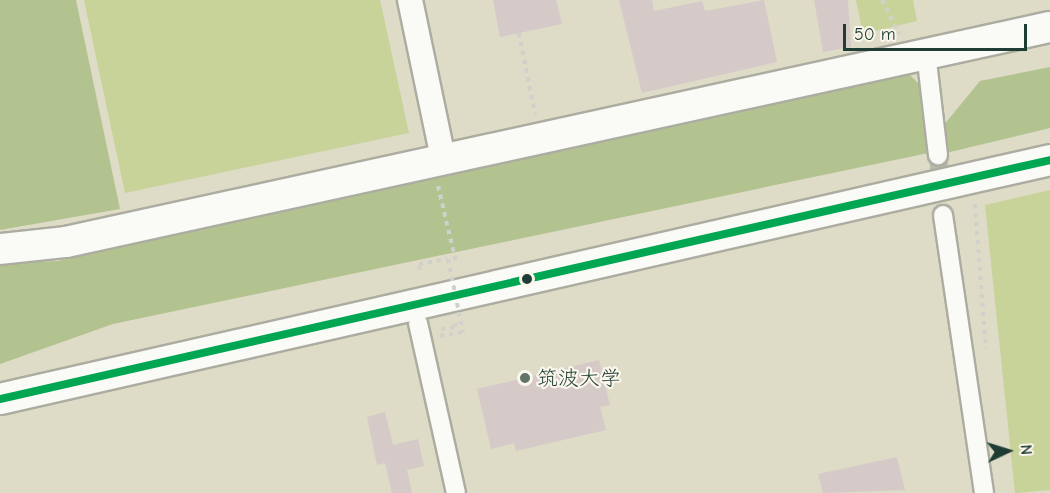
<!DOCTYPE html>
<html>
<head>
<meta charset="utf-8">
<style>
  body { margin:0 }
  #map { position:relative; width:1050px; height:493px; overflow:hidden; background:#dedbc7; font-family:"Comic Neue","Klee One",sans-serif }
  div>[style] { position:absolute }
  .green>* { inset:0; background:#c7d398 }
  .forest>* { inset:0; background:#b3c390 }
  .building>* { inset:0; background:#d5cac8 }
  .pedestrian-tunnel>* { height:18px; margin-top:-9px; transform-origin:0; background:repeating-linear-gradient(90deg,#b8bbaa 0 18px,transparent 0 27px) }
  .path>* { height:4px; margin-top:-2px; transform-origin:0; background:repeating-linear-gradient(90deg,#d0d1cb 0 4.5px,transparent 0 9px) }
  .roads { filter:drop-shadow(2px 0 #acada0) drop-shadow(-2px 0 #acada0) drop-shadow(0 2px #acada0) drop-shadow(0 -2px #acada0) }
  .pedestrian>* { height:18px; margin:-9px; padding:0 9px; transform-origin:9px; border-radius:9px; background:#fafaf7 }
  .minor>* { height:24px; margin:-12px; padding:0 12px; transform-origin:12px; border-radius:12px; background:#fafaf7 }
  .tertiary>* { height:30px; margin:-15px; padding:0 15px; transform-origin:15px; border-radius:15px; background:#fafaf7 }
  .path-bridge>* { height:4px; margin-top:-2px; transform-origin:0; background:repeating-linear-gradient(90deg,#d0d1cb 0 4.5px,transparent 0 9px) }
  .bus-1>* { height:8px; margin:-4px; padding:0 4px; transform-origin:4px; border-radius:4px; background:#00a651 }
  .dots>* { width:16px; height:16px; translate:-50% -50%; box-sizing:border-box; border:3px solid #fbf7ec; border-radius:50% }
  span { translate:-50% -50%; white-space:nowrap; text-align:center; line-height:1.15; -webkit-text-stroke:4.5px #fbf7ec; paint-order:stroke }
  .poi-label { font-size:21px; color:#1f3d34 }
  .left { translate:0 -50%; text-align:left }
  .north { position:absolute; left:978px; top:421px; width:60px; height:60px; -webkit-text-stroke:4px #fbf7ec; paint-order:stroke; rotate:86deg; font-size:16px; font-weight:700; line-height:24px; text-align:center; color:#1f3d34 }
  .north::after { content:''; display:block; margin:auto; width:21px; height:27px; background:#1f3d34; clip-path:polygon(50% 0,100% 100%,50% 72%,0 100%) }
  .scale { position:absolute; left:843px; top:24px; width:184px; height:27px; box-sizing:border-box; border:3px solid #1f3d34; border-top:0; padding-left:8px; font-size:18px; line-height:21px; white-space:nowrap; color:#1f3d34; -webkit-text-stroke:4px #fbf7ec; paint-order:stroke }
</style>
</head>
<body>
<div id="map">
  <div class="green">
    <i style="clip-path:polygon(84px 0,380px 0,409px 133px,125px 193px)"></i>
    <i style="clip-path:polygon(856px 0,913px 0,917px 21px,863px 34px)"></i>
    <i style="clip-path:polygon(1050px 190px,1050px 490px,1015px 493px,985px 205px)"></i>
  </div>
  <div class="forest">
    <i style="clip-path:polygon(0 0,76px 0,120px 209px,0 230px)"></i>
    <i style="clip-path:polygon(1050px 67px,1050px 128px,946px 153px,943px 126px,980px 81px)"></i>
    <i style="clip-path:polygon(907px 72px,925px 90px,933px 152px,113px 324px,0 364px,0 263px,58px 261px)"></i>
  </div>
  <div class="building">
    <i style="clip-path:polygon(493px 0,556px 0,562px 24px,500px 37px)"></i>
    <i style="clip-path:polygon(619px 0,652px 0,654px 11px,702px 1px,705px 11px,764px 0,777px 62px,642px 93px)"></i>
    <i style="clip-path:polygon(814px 0,848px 0,851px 47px,823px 52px)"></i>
    <i style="clip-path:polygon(599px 360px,610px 405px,600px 407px,606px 430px,516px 451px,514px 443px,491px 449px,477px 389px)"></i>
    <i style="clip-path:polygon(385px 412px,393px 445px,418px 439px,424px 466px,407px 470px,412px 493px,392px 493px,385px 463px,377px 465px,367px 417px)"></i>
    <i style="clip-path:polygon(897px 457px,905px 490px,823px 493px,818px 474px)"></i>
  </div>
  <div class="pedestrian-tunnel">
    <i style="left:938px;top:155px;width:60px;rotate:85.2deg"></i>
  </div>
  <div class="path">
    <i style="left:882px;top:0;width:38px;rotate:63deg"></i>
    <i style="left:519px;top:33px;width:83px;rotate:78.8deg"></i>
    <i style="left:438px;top:186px;width:78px;rotate:76.7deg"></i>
    <i style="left:975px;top:204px;width:145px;rotate:85.7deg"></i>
    <i style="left:420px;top:270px;width:6px;rotate:-99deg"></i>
    <i style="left:419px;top:264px;width:29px;rotate:-10deg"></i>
    <i style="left:441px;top:329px;width:15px;rotate:-8deg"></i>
    <i style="left:456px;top:327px;width:5px;rotate:-101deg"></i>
    <i style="left:440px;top:336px;width:23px;rotate:-10deg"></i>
  </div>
  <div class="roads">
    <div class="pedestrian">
      <i style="left:926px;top:53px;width:103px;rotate:83.3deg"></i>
      <i style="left:943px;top:215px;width:281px;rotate:81.6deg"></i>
      <i style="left:418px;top:323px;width:174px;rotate:77.4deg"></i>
    </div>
    <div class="minor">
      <i style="left:410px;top:0;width:161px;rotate:78.2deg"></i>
    </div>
    <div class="tertiary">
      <i style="left:0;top:249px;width:66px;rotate:-6.1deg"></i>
      <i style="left:66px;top:242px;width:1007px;rotate:-12.33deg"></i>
      <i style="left:0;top:399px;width:1077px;rotate:-12.82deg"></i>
    </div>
  </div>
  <div class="path-bridge">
    <i style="left:448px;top:259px;width:75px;rotate:78.4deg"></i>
  </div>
  <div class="bus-1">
    <i style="left:0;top:399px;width:1077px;rotate:-12.82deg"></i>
  </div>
  <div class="dots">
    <i style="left:527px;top:279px;background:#1f3d34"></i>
    <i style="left:525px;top:378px;background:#627467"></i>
  </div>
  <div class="poi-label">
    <span class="left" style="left:537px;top:378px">筑波大学</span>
  </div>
  <div class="north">N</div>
  <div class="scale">50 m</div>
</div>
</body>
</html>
